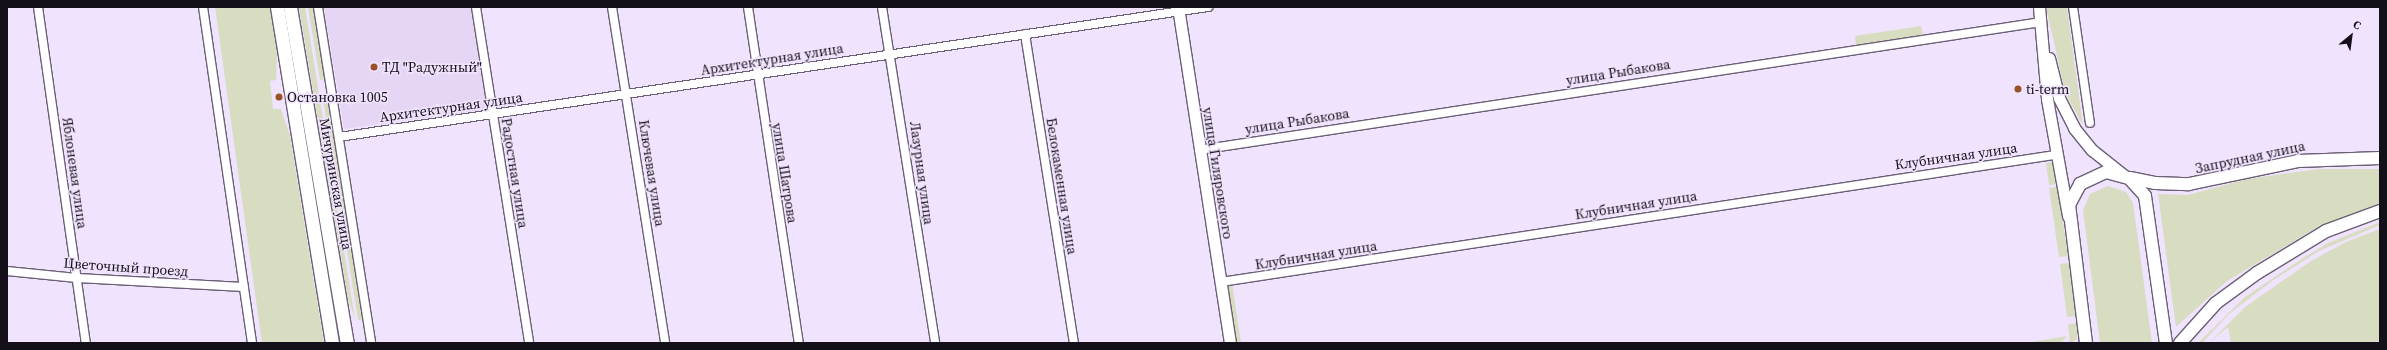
<!DOCTYPE html>
<html>
<head>
<meta charset="utf-8">
<style>
  body { margin:0 }
  #map { position:relative; width:2387px; height:350px; overflow:hidden; background:#f0e3fd; font-family:"Source Serif 4",serif }
  div>[style] { position:absolute }
  .built>* { inset:0; background:#e6d6f5 }
  .green>* { inset:0; background:#d8dcc1 }
  .roads { filter:drop-shadow(1px 0 #6b5f75) drop-shadow(-1px 0 #6b5f75) drop-shadow(0 1px #6b5f75) drop-shadow(0 -1px #6b5f75) }
  .minor>* { height:8px; margin:-4px; padding:0 4px; transform-origin:4px; border-radius:4px; background:#fff }
  .tertiary>* { height:11px; margin:-5.5px; padding:0 5.5px; transform-origin:5.5px; border-radius:5.5px; background:#fff }
  .secondary>* { height:12px; margin:-6px; padding:0 6px; transform-origin:6px; border-radius:6px; background:#fff }
  .primary>* { height:13px; margin:-6.5px; padding:0 6.5px; transform-origin:6.5px; border-radius:6.5px; background:#fff }
  .dots>* { width:11px; height:11px; translate:-50% -50%; box-sizing:border-box; border:2px solid #f0e3fd; border-radius:50% }
  span { translate:-50% -50%; white-space:nowrap; text-align:center; line-height:1.15; -webkit-text-stroke:3px #f0e3fd; paint-order:stroke }
  .street-label { font-size:14px; color:#140f18 }
  .poi-label { font-size:14px; color:#140f18 }
  .left { translate:0 -50%; text-align:left }
  .frame { position:absolute; inset:0; border:8px solid #140f18; pointer-events:none }
  .north { position:absolute; left:2331px; top:16px; width:40px; height:40px; -webkit-text-stroke:3px #f0e3fd; paint-order:stroke; rotate:29deg; font-size:11px; font-weight:700; line-height:16px; text-align:center; color:#140f18 }
  .north::after { content:''; display:block; margin:auto; width:14px; height:18px; background:#140f18; clip-path:polygon(50% 0,100% 100%,50% 72%,0 100%) }
</style>
</head>
<body>
<div id="map">
  <div class="built">
    <i style="clip-path:polygon(324px 7px,471px 7px,488px 109px,344px 129px)"></i>
  </div>
  <div class="green">
    <i style="clip-path:polygon(215px 7px,270px 7px,277px 53px,276px 80px,270px 81px,273px 109px,281px 109px,290px 136px,324px 343px,262px 343px)"></i>
    <i style="clip-path:polygon(299px 7px,305px 7px,355px 319px,348px 299px)"></i>
    <i style="clip-path:polygon(308px 7px,314px 7px,325px 79px,320px 80px)"></i>
    <i style="clip-path:polygon(2046px 7px,2067px 7px,2083px 126px,2065px 92px)"></i>
    <i style="clip-path:polygon(1921px 26px,1923px 37px,1856px 46px,1855px 36px)"></i>
    <i style="clip-path:polygon(328px 98px,363px 319px,358px 320px,323px 99px)"></i>
    <i style="clip-path:polygon(2055px 161px,2058px 184px,2049px 185px,2046px 163px)"></i>
    <i style="clip-path:polygon(2319px 169px,2380px 169px,2380px 203px,2311px 231px,2227px 281px,2176px 327px,2158px 194px,2188px 195px,2247px 179px)"></i>
    <i style="clip-path:polygon(2108px 186px,2126px 192px,2133px 203px,2152px 343px,2100px 343px,2083px 210px,2090px 194px)"></i>
    <i style="clip-path:polygon(2058px 187px,2068px 256px,2059px 257px,2049px 188px)"></i>
    <i style="clip-path:polygon(2380px 222px,2380px 225px,2319px 251px,2272px 281px,2229px 314px,2202px 343px,2198px 343px,2245px 297px,2300px 260px,2328px 243px)"></i>
    <i style="clip-path:polygon(2380px 229px,2380px 343px,2231px 343px,2228px 327px,2209px 343px,2245px 307px,2311px 261px,2346px 242px)"></i>
    <i style="clip-path:polygon(2069px 263px,2076px 316px,2067px 317px,2060px 264px)"></i>
    <i style="clip-path:polygon(1232px 283px,1241px 343px,1232px 343px,1226px 289px)"></i>
    <i style="clip-path:polygon(2077px 323px,2077px 339px,2070px 343px,2068px 324px)"></i>
    <i style="clip-path:polygon(2067px 336px,2061px 343px,2026px 343px)"></i>
  </div>
  <div class="roads">
    <div class="minor">
      <i style="left:38px;top:7px;width:339px;rotate:81.9deg"></i>
      <i style="left:203px;top:7px;width:340px;rotate:81.7deg"></i>
      <i style="left:318px;top:7px;width:340px;rotate:81deg"></i>
      <i style="left:476px;top:7px;width:340px;rotate:81deg"></i>
      <i style="left:612px;top:7px;width:340px;rotate:81deg"></i>
      <i style="left:748px;top:7px;width:340px;rotate:81.4deg"></i>
      <i style="left:882px;top:7px;width:340px;rotate:81deg"></i>
      <i style="left:2073px;top:7px;width:117px;rotate:81.7deg"></i>
      <i style="left:1025px;top:34px;width:313px;rotate:81deg"></i>
      <i style="left:339px;top:137px;width:879px;rotate:-8.51deg"></i>
      <i style="left:1199px;top:150px;width:852px;rotate:-8.64deg"></i>
      <i style="left:7px;top:271px;width:70px;rotate:5.7deg"></i>
      <i style="left:77px;top:278px;width:167px;rotate:3.1deg"></i>
      <i style="left:1221px;top:282px;width:844px;rotate:-8.66deg"></i>
    </div>
    <div class="tertiary">
      <i style="left:1178px;top:7px;width:340px;rotate:81.2deg"></i>
      <i style="left:2039px;top:7px;width:92px;rotate:85deg"></i>
      <i style="left:2047px;top:99px;width:119px;rotate:79.8deg"></i>
      <i style="left:2049px;top:58px;width:41px;rotate:76deg"></i>
      <i style="left:2059px;top:98px;width:34px;rotate:63deg"></i>
      <i style="left:2074px;top:128px;width:28px;rotate:51deg"></i>
      <i style="left:2092px;top:150px;width:43px;rotate:38.5deg"></i>
    </div>
    <div class="secondary">
      <i style="left:2130px;top:178px;width:25px;rotate:11deg"></i>
      <i style="left:2155px;top:183px;width:34px;rotate:2deg"></i>
      <i style="left:2189px;top:184px;width:111px;rotate:-11.9deg"></i>
      <i style="left:2298px;top:161px;width:82px;rotate:-2.1deg"></i>
      <i style="left:2086px;top:343px;width:139px;rotate:-97deg"></i>
      <i style="left:2069px;top:205px;width:24px;rotate:-62deg"></i>
      <i style="left:2080px;top:184px;width:29px;rotate:-25deg"></i>
      <i style="left:2106px;top:172px;width:24px;rotate:15deg"></i>
      <i style="left:2129px;top:178px;width:24px;rotate:48deg"></i>
      <i style="left:2145px;top:196px;width:148px;rotate:81.9deg"></i>
      <i style="left:2180px;top:343px;width:54px;rotate:-48deg"></i>
      <i style="left:2216px;top:303px;width:51px;rotate:-36.2deg"></i>
      <i style="left:2257px;top:273px;width:81px;rotate:-31.3deg"></i>
      <i style="left:2326px;top:231px;width:58px;rotate:-20.3deg"></i>
    </div>
    <div class="primary">
      <i style="left:277px;top:7px;width:340px;rotate:80.7deg"></i>
      <i style="left:290px;top:7px;width:341px;rotate:80.4deg"></i>
    </div>
  </div>
  <div class="dots">
    <i style="left:374px;top:67px;background:#975326"></i>
    <i style="left:2018px;top:89px;background:#975326"></i>
    <i style="left:279px;top:97px;background:#975326"></i>
  </div>
  <div class="street-label">
    <span style="left:772px;top:59px;rotate:-9deg">Архитектурная улица</span>
    <span style="left:1618px;top:72px;rotate:-9deg">улица Рыбакова</span>
    <span style="left:451px;top:107px;rotate:-8deg">Архитектурная улица</span>
    <span style="left:1297px;top:121px;rotate:-9deg">улица Рыбакова</span>
    <span style="left:1956px;top:156px;rotate:-8deg">Клубничная улица</span>
    <span style="left:2250px;top:157px;rotate:-12deg">Запрудная улица</span>
    <span style="left:75px;top:173px;rotate:82deg">Яблоневая улица</span>
    <span style="left:515px;top:173px;rotate:81deg">Радостная улица</span>
    <span style="left:652px;top:173px;rotate:81deg">Ключевая улица</span>
    <span style="left:785px;top:173px;rotate:81deg">улица Шатрова</span>
    <span style="left:922px;top:173px;rotate:82deg">Лазурная улица</span>
    <span style="left:1218px;top:173px;rotate:81deg">улица Гиляровского</span>
    <span style="left:336px;top:184px;rotate:80deg">Мичуринская улица</span>
    <span style="left:1062px;top:186px;rotate:81deg">Белокаменная улица</span>
    <span style="left:1636px;top:205px;rotate:-9deg">Клубничная улица</span>
    <span style="left:1316px;top:255px;rotate:-9deg">Клубничная улица</span>
    <span style="left:126px;top:267px;rotate:4deg">Цветочный проезд</span>
  </div>
  <div class="poi-label">
    <span class="left" style="left:382px;top:67px">ТД "Радужный"</span>
    <span class="left" style="left:2026px;top:89px">ti-term</span>
    <span class="left" style="left:287px;top:97px">Остановка 1005</span>
  </div>
  <div class="frame"></div>
  <div class="north">С</div>
</div>
</body>
</html>
